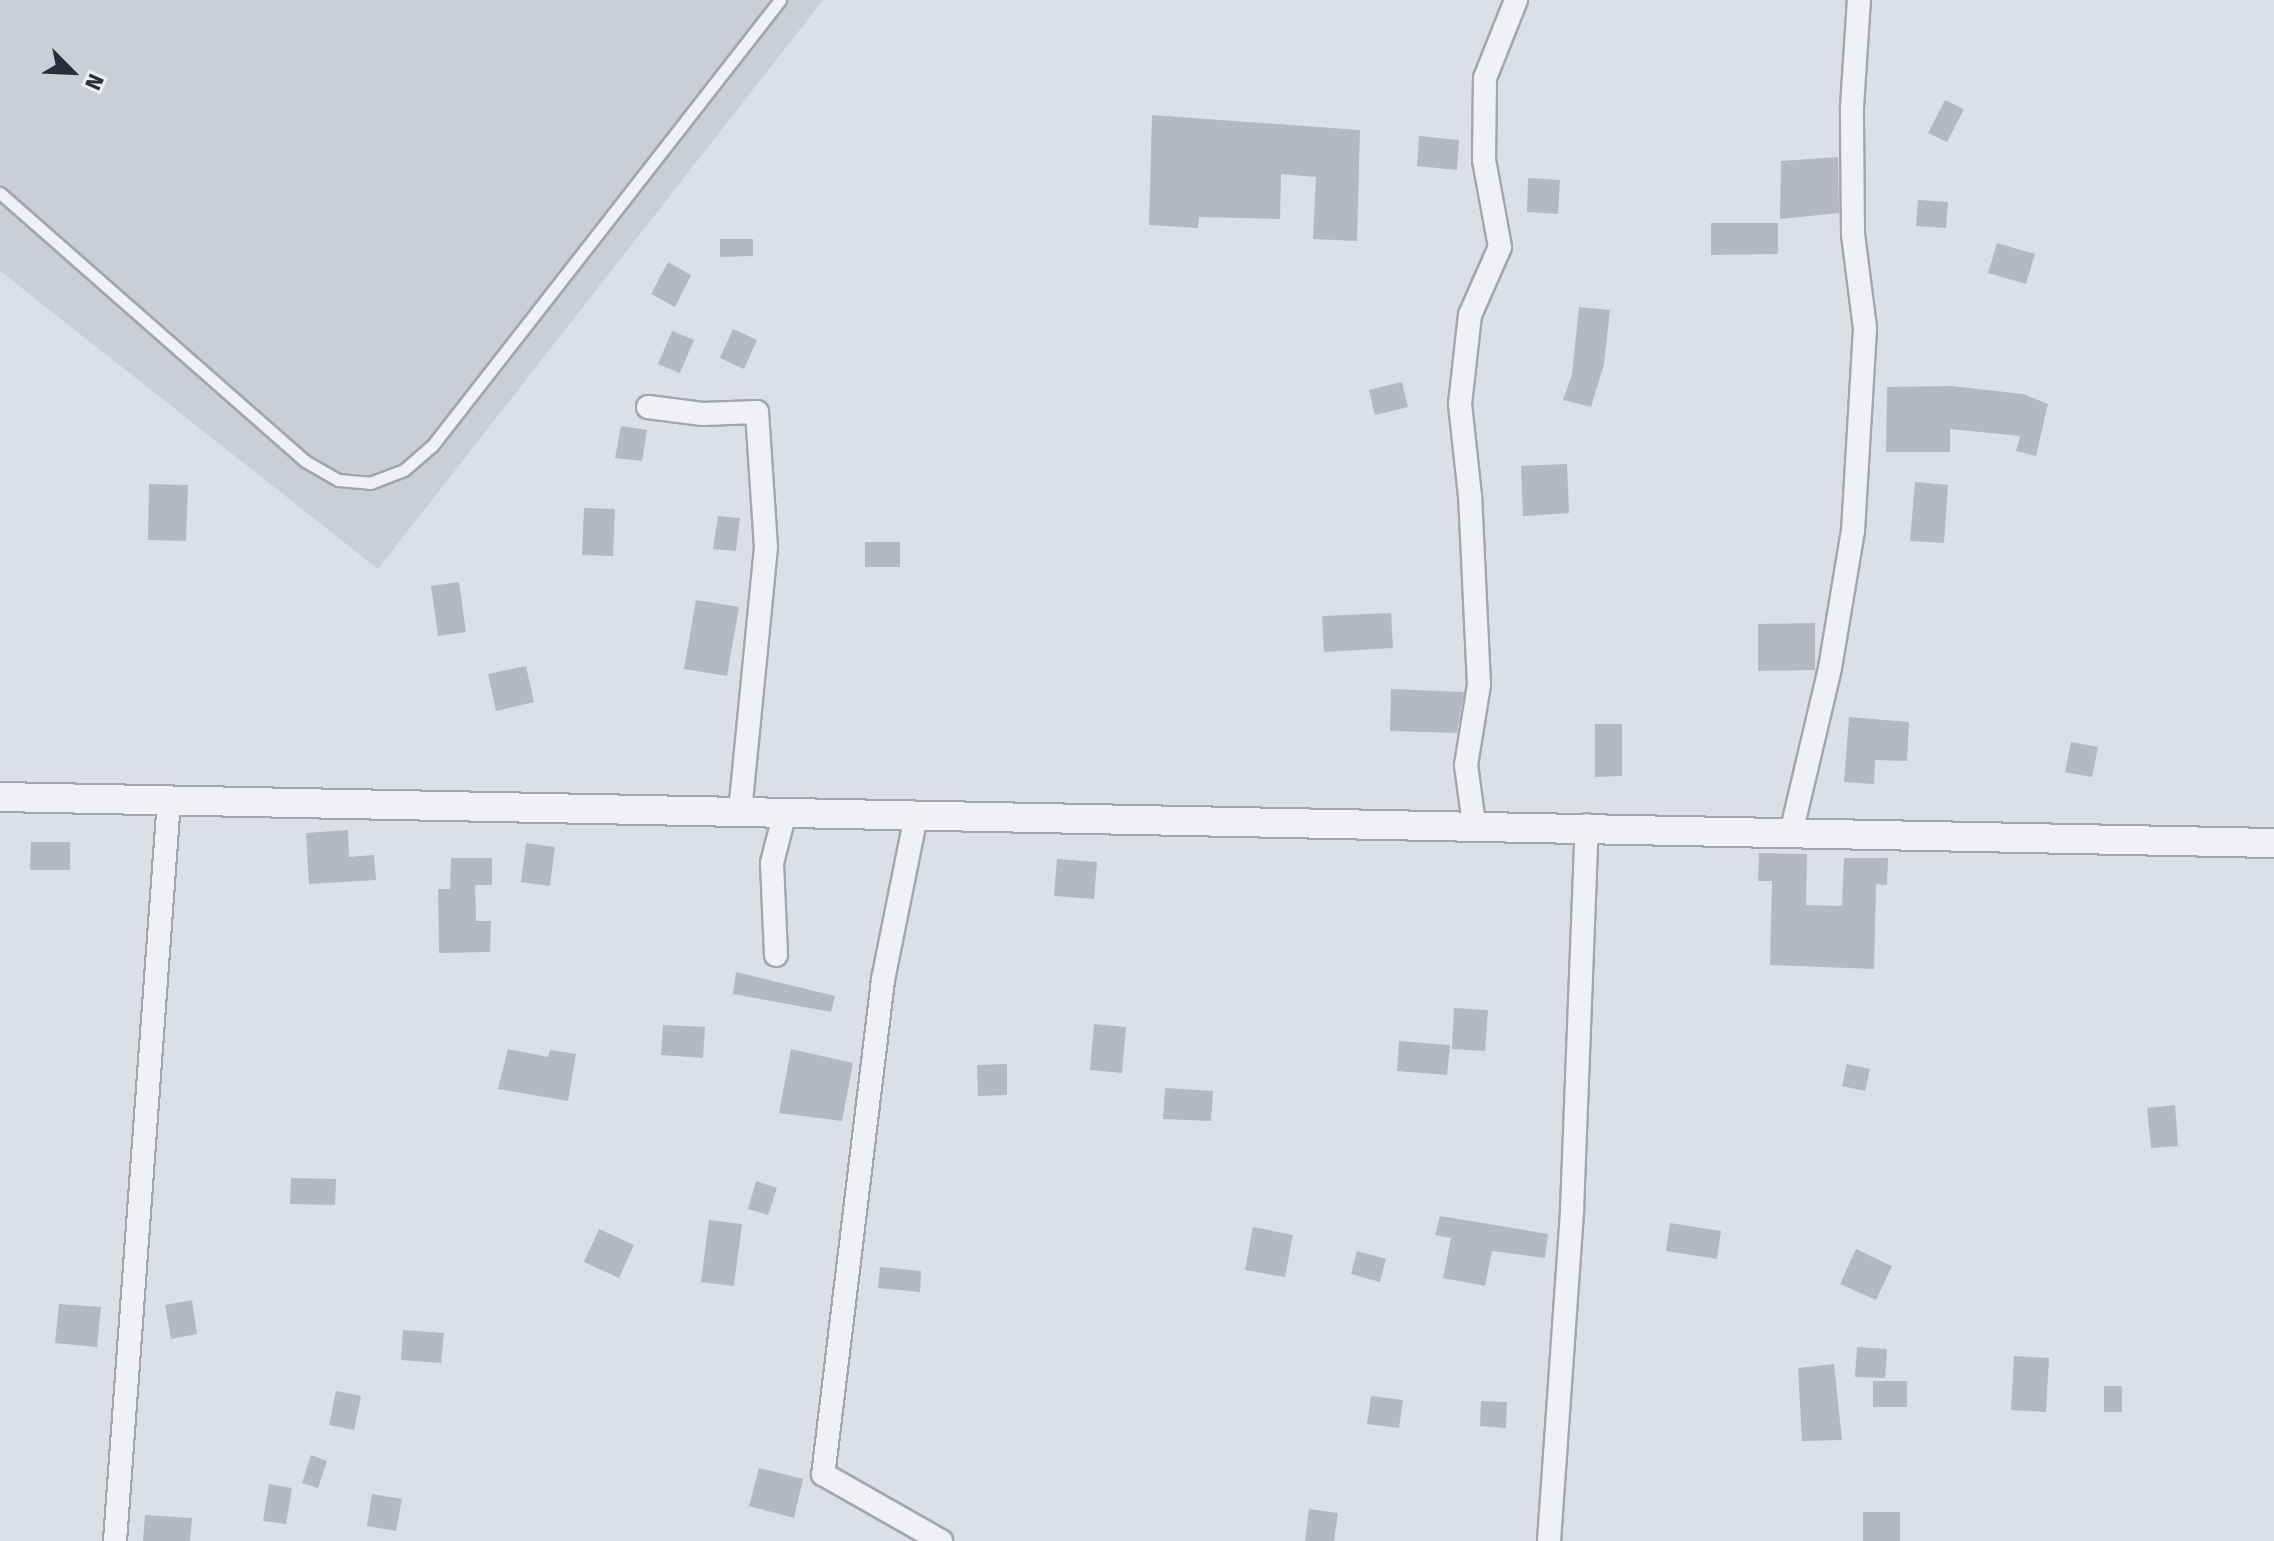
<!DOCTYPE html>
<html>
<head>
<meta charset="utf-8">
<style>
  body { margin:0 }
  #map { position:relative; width:2274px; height:1541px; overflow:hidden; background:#dddfe6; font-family:"Fira Sans",sans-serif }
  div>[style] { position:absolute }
  .built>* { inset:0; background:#ccced7 }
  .building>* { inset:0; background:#b5b8c2 }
  .roads { filter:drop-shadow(2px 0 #a3a6af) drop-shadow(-2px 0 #a3a6af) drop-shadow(0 2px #a3a6af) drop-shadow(0 -2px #a3a6af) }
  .service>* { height:11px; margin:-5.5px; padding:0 5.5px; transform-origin:5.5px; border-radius:5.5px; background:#eff1f4 }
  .minor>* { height:22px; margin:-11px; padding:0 11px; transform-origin:11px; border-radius:11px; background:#eff1f4 }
  .tertiary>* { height:28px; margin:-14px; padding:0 14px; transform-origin:14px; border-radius:14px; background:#eff1f4 }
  span { translate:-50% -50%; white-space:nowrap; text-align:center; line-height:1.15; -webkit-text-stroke:6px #eceef4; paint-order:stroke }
  .north { position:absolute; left:32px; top:32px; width:80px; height:80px; -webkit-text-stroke:6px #eceef4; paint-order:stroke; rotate:114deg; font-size:22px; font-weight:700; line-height:32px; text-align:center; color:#282c3b }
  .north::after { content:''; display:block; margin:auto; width:28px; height:36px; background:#282c3b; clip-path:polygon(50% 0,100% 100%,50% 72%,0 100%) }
</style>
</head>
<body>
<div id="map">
  <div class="built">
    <i style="clip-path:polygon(0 0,823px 0,378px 569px,0 271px)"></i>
  </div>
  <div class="building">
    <i style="clip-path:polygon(1945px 100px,1964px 109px,1947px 142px,1928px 133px)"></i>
    <i style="clip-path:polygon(1152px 115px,1360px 130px,1357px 241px,1313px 239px,1316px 177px,1281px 174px,1280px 219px,1199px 217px,1198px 228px,1149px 225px)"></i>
    <i style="clip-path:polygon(1419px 136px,1459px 140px,1457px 170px,1417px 166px)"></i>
    <i style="clip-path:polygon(1838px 157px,1839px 213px,1780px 219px,1781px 161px)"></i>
    <i style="clip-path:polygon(1528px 178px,1560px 180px,1558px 214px,1527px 212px)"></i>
    <i style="clip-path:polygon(1918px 200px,1948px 202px,1946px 228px,1916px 226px)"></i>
    <i style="clip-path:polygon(1711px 223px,1778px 223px,1778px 254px,1711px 255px)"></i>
    <i style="clip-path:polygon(720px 239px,753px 239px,753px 256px,720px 257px)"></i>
    <i style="clip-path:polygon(1997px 243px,2035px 254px,2026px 284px,1988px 273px)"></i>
    <i style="clip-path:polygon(668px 262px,691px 275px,675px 307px,651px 294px)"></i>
    <i style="clip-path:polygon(1579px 307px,1610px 310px,1604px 364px,1591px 407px,1563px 400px,1572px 375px)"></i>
    <i style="clip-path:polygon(733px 329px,757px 340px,744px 369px,720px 358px)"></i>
    <i style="clip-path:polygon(672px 331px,694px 340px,680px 373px,658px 364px)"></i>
    <i style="clip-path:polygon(1402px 382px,1408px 407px,1375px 415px,1369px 390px)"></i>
    <i style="clip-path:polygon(1951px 386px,2023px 394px,2048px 404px,2036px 456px,2016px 451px,2020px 436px,1950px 429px,1950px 452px,1886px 452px,1887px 387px)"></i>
    <i style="clip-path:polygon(621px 426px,647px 430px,642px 461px,615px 458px)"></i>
    <i style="clip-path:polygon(1567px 464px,1569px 513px,1523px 516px,1521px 466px)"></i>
    <i style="clip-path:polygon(1915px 482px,1948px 485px,1944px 543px,1910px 541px)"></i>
    <i style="clip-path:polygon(149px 484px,188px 485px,186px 541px,148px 540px)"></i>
    <i style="clip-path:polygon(584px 508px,615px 509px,613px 556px,582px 555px)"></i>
    <i style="clip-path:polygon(718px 516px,740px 518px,736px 551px,713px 549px)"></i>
    <i style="clip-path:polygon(865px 542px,900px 542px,900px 567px,865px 567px)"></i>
    <i style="clip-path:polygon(459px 582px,466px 632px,438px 636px,431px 586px)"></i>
    <i style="clip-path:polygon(696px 600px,739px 607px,727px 676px,684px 669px)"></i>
    <i style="clip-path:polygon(1391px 613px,1393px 648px,1324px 652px,1322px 616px)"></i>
    <i style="clip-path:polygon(1815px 623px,1815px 670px,1758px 671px,1758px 624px)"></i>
    <i style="clip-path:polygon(526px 666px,534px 702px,496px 711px,488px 674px)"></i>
    <i style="clip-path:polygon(1391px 689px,1464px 692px,1457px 733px,1390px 731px)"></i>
    <i style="clip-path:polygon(1849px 717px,1909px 722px,1907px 761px,1875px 760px,1874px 784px,1844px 782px)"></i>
    <i style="clip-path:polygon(1595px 724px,1622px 724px,1622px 776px,1595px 777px)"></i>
    <i style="clip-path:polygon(2071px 742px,2098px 747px,2092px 777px,2065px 772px)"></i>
    <i style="clip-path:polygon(348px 830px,349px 857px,374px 855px,376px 880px,309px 884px,306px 833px)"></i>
    <i style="clip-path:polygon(31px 842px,70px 842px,70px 870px,30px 870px)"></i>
    <i style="clip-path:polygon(526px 843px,555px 847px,550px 886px,521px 882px)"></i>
    <i style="clip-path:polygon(1759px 853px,1807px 854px,1806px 905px,1842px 906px,1844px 858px,1888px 858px,1887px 885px,1876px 884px,1874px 969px,1770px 965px,1772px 881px,1758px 881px)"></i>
    <i style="clip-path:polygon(451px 858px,492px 858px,492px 885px,475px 885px,476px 921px,491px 921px,490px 952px,439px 953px,438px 889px,450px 889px)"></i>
    <i style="clip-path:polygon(1057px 859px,1097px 862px,1094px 899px,1054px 896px)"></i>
    <i style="clip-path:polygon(736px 972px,835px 996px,831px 1012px,733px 994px)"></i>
    <i style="clip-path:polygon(1454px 1008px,1488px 1010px,1485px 1051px,1452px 1049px)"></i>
    <i style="clip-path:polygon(1094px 1024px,1126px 1027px,1122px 1073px,1090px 1070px)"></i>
    <i style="clip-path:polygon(663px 1025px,705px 1027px,703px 1058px,661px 1055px)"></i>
    <i style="clip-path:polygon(1399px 1041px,1450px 1045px,1447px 1075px,1397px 1071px)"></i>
    <i style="clip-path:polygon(508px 1049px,548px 1057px,550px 1050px,576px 1054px,568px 1101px,498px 1089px)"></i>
    <i style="clip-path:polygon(791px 1049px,853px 1063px,842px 1121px,779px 1113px)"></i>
    <i style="clip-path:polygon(1007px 1064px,1007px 1095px,978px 1096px,977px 1065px)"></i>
    <i style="clip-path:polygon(1847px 1064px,1870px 1069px,1865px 1091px,1842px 1086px)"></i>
    <i style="clip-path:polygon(1165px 1088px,1213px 1091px,1211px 1121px,1163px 1119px)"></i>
    <i style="clip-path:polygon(2175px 1105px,2178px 1146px,2151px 1148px,2147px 1108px)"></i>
    <i style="clip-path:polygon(291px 1178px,336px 1179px,335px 1205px,290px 1204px)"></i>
    <i style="clip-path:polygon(756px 1181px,777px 1188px,768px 1215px,748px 1209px)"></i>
    <i style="clip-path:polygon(1440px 1216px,1548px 1234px,1545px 1258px,1492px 1251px,1485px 1286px,1443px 1278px,1451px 1238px,1435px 1235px)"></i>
    <i style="clip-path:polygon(709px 1220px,742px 1224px,734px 1286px,701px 1282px)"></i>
    <i style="clip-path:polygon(1670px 1223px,1721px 1231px,1717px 1259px,1666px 1251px)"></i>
    <i style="clip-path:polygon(1253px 1227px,1293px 1235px,1285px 1277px,1245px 1270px)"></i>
    <i style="clip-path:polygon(599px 1229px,634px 1245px,619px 1278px,584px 1262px)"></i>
    <i style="clip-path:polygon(1856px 1249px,1892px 1266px,1876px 1300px,1840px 1284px)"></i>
    <i style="clip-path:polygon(1357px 1251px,1386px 1259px,1380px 1282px,1351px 1274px)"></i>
    <i style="clip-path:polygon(880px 1267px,921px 1271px,920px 1292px,878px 1288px)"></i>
    <i style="clip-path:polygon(192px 1300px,197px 1334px,171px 1339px,165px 1305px)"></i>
    <i style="clip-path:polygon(59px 1304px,101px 1307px,97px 1347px,55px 1343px)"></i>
    <i style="clip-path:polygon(403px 1330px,444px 1333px,441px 1363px,401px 1360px)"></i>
    <i style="clip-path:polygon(1857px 1347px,1887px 1349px,1885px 1378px,1855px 1377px)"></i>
    <i style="clip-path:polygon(2014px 1356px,2049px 1358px,2046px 1412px,2011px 1410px)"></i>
    <i style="clip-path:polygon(1834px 1364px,1842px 1440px,1802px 1441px,1798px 1368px)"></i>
    <i style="clip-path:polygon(1873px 1381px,1907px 1381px,1907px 1407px,1873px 1407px)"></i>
    <i style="clip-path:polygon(2104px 1386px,2122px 1386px,2122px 1412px,2104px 1412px)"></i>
    <i style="clip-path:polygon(336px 1391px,361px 1396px,354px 1430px,329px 1425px)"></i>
    <i style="clip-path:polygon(1371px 1396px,1403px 1400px,1399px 1428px,1367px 1424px)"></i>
    <i style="clip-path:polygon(1481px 1401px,1507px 1402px,1506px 1428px,1480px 1426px)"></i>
    <i style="clip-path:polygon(311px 1455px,327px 1461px,318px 1488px,302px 1483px)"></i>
    <i style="clip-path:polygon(759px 1468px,803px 1479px,794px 1518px,749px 1506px)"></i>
    <i style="clip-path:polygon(269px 1484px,292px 1488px,286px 1524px,263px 1521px)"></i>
    <i style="clip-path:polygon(372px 1494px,402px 1499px,396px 1531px,367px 1526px)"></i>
    <i style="clip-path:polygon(1309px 1509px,1338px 1513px,1334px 1541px,1305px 1541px)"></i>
    <i style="clip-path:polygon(1863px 1512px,1900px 1512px,1900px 1541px,1863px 1541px)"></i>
    <i style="clip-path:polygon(145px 1515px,192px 1518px,190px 1541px,143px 1541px)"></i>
  </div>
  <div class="roads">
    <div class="service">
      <i style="left:0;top:193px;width:406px;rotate:41.3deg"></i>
      <i style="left:305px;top:461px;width:38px;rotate:30deg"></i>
      <i style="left:338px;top:480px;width:32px;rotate:5deg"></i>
      <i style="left:370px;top:483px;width:36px;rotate:-21deg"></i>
      <i style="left:404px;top:470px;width:37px;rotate:-41deg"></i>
      <i style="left:432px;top:446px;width:566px;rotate:-52.04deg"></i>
    </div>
    <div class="minor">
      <i style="left:648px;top:407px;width:55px;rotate:7.3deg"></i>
      <i style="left:703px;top:414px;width:54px;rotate:-2.1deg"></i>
      <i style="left:757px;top:412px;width:135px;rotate:86.2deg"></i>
      <i style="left:766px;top:547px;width:265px;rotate:95.6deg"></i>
      <i style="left:916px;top:816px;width:167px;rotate:101.4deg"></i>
      <i style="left:883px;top:980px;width:498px;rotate:96.9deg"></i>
      <i style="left:823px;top:1474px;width:136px;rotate:29.6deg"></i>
      <i style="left:1474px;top:824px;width:60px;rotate:-97.7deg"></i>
      <i style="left:1466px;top:765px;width:81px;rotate:-80.8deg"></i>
      <i style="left:1479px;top:685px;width:189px;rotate:-92.7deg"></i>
      <i style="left:1470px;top:496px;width:93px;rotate:-96.2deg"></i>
      <i style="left:1460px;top:404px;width:90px;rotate:-83.6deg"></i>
      <i style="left:1470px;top:315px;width:74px;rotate:-66.2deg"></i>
      <i style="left:1500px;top:247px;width:88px;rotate:-100.4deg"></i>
      <i style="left:1484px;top:160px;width:82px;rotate:-89.3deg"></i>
      <i style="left:1485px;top:78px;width:84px;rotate:-68.3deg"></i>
      <i style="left:1792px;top:829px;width:165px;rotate:-76.7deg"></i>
      <i style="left:1830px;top:668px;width:139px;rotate:-80.5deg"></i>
      <i style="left:1853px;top:531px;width:203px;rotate:-86.6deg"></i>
      <i style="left:1865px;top:328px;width:95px;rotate:-97.3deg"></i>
      <i style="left:1853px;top:234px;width:127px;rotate:-90.5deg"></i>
      <i style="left:1852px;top:107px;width:107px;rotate:-86.3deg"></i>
      <i style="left:776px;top:955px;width:92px;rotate:-92.5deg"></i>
      <i style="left:772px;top:863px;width:53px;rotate:-75.7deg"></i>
      <i style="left:115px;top:1541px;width:742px;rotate:-85.83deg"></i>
      <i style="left:1549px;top:1541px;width:332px;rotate:-86deg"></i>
      <i style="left:1572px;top:1210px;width:385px;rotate:-87.8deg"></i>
    </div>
    <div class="tertiary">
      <i style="left:0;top:797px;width:2274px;rotate:1.16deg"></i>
    </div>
  </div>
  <div class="north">N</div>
</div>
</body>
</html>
